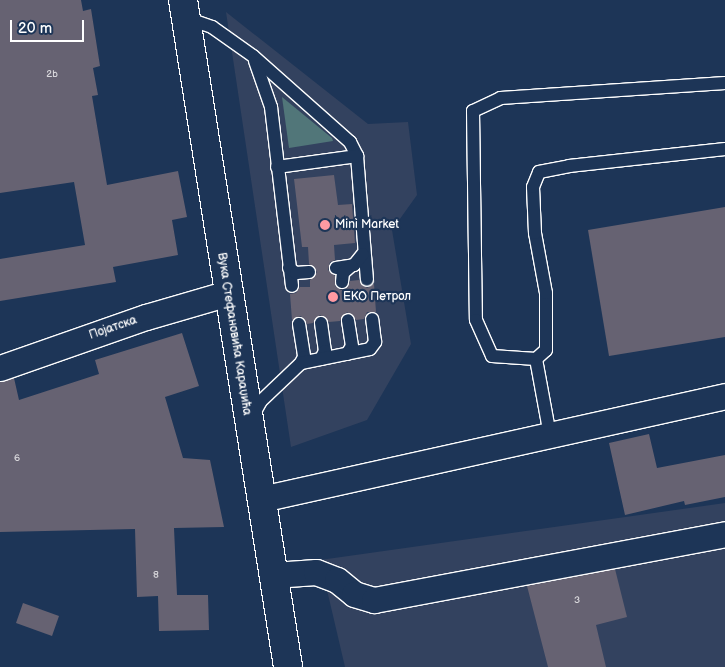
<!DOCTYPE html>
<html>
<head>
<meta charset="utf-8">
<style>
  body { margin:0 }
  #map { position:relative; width:725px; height:667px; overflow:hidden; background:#1d3557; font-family:"Balsamiq Sans",sans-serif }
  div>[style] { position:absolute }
  .built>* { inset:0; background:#33425f }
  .green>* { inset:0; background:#517679 }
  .building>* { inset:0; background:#666272 }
  .roads { filter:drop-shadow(1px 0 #fff) drop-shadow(-1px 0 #fff) drop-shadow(0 1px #fff) drop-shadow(0 -1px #fff) }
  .lane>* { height:12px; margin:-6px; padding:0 6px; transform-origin:6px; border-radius:6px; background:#1d3557 }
  .street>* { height:25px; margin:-12.5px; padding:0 12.5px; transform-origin:12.5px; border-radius:12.5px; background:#1d3557 }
  .primary>* { height:28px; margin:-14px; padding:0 14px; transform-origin:14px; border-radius:14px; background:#1d3557 }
  .dots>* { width:14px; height:14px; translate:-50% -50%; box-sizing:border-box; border:2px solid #1d3557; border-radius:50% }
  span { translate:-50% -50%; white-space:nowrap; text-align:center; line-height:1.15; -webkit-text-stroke:4.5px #1d3557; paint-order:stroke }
  .number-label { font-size:10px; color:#d9d8dc }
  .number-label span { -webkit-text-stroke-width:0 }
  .poi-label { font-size:12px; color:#fff }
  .left { translate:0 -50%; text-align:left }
  .street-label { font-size:12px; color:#fff }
  .scale { position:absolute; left:10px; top:20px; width:74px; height:22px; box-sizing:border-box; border:2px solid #fff; border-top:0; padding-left:6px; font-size:15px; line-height:18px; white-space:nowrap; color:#fff; -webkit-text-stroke:4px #1d3557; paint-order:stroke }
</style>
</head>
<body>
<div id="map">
  <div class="built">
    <i style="clip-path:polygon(226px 12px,368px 124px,408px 122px,417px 195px,392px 230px,411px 344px,367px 420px,291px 447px)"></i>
    <i style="clip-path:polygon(725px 503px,725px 667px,345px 667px,320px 560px)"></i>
  </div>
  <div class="green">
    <i style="clip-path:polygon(282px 97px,332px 138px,333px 141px,289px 148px)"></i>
  </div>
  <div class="building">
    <i style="clip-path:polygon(0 0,81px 0,83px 11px,91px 9px,100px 66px,93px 68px,98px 95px,92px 96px,107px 185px,178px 171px,187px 217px,172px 220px,178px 255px,113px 267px,116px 282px,0 301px,0 259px,85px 245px,74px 182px,0 193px)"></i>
    <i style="clip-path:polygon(334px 175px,338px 205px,352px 204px,355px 243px,334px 245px,335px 260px,330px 262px,328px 270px,335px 276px,335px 286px,341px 290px,348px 287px,350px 281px,359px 280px,367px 288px,374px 284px,376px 312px,367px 312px,364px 319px,356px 320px,347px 312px,340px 321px,329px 322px,320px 315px,313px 323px,307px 324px,301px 316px,292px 320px,290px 294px,296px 293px,300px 287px,310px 287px,310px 280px,317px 272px,309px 264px,308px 247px,302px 247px,294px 179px)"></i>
    <i style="clip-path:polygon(725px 207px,725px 337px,609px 356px,588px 230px)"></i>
    <i style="clip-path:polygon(182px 333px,199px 386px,165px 397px,183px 458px,210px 460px,224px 527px,174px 528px,177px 595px,208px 595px,209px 630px,159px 631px,158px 596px,137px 597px,135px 529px,0 532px,0 382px,14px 378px,19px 400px,99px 374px,95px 360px)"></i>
    <i style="clip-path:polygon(649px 434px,657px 468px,725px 455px,725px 497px,685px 505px,684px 501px,625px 515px,609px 443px)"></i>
    <i style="clip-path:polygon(615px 569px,627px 617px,596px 625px,606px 667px,548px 667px,527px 586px)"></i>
    <i style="clip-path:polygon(23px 603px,59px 616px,52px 636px,16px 623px)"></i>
  </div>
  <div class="roads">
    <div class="lane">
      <i style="left:186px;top:18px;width:28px;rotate:19deg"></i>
      <i style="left:212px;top:27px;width:50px;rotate:35.3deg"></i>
      <i style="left:253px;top:56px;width:130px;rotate:41.6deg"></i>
      <i style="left:350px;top:142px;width:16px;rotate:63deg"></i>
      <i style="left:357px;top:156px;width:124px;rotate:85.4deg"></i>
      <i style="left:255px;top:61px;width:49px;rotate:70.8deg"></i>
      <i style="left:271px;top:107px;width:180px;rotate:83.3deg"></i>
      <i style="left:725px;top:83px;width:225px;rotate:176.2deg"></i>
      <i style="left:501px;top:98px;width:31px;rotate:155deg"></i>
      <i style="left:473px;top:111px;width:209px;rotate:89.2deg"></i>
      <i style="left:476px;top:320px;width:39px;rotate:66deg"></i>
      <i style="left:492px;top:356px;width:44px;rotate:3.9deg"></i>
      <i style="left:536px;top:359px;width:13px;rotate:-42deg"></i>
      <i style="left:546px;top:350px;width:57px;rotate:-90deg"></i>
      <i style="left:546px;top:293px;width:61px;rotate:-100.4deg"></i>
      <i style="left:535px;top:233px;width:46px;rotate:-92.5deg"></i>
      <i style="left:533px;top:187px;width:16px;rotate:-68deg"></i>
      <i style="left:539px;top:172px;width:31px;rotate:-11deg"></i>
      <i style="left:569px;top:166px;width:157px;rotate:-6.2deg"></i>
      <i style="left:277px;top:167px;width:81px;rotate:-7.8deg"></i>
      <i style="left:289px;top:268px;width:9px;rotate:36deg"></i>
      <i style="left:296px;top:273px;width:13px;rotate:-4deg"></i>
      <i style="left:336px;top:268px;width:18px;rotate:-9deg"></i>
      <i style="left:354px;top:265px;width:14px;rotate:-51deg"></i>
      <i style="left:342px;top:282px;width:9px;rotate:-84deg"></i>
      <i style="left:343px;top:273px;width:11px;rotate:-41deg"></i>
      <i style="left:321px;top:323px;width:28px;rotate:82deg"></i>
      <i style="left:325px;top:351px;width:9px;rotate:117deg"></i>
      <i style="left:299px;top:324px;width:33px;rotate:81deg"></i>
      <i style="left:304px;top:357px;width:7px;rotate:117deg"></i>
      <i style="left:347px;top:354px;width:9px;rotate:-58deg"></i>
      <i style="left:352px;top:346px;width:26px;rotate:-99deg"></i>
      <i style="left:536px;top:359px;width:77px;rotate:79.6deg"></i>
      <i style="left:252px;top:417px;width:18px;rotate:-61deg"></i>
      <i style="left:261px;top:401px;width:55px;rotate:-43.5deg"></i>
      <i style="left:301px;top:363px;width:70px;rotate:-11.5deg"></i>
      <i style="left:370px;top:349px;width:9px;rotate:-54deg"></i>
      <i style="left:375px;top:342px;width:23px;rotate:-97deg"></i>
    </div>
    <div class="street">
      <i style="left:0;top:368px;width:155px;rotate:-19.3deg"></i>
      <i style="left:146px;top:317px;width:85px;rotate:-16.3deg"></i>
      <i style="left:261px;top:499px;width:475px;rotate:-12.5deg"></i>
      <i style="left:273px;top:575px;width:43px;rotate:-4deg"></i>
      <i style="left:316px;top:572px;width:22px;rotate:21deg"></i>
      <i style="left:337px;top:580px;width:22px;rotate:39deg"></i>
      <i style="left:354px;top:594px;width:21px;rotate:17deg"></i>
      <i style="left:374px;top:600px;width:357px;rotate:-10.6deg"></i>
    </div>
    <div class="primary">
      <i style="left:183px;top:0;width:675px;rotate:81.05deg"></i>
    </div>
  </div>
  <div class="dots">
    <i style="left:325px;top:225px;background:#ff9aa2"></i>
    <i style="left:333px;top:297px;background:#ff9aa2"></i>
  </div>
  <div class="number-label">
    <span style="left:52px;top:75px">2b</span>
    <span style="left:17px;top:459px">6</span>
    <span style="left:156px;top:576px">8</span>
    <span style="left:577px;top:601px">3</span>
  </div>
  <div class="poi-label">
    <span class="left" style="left:335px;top:225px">Mini Market</span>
    <span class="left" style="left:343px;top:297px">ЕКО Петрол</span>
  </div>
  <div class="street-label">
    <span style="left:113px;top:328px;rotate:-19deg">Појатска</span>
    <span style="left:234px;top:334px;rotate:81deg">Вука Стефановића Караџића</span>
  </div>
  <div class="scale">20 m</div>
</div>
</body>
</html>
